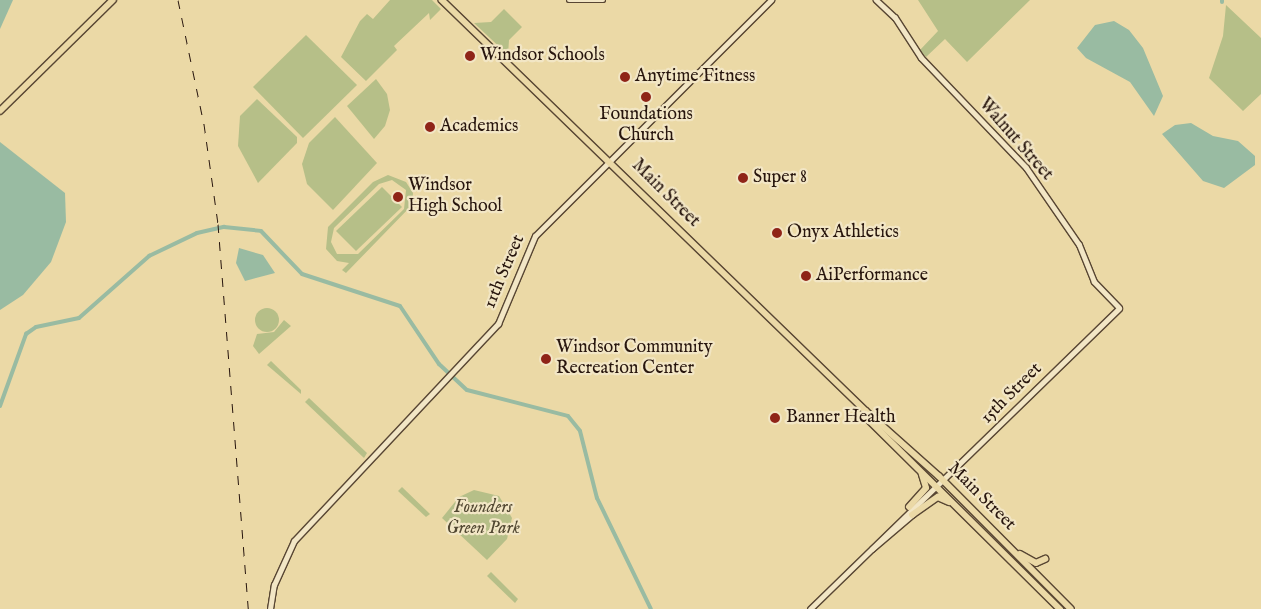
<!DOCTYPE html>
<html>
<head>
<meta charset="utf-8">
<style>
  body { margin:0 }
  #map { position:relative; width:1261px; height:609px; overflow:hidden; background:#ebd9a6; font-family:"IM FELL English",serif }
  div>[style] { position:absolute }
  .green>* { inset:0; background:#b6bf88 }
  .round { border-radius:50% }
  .water>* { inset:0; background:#99bba2 }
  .canal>* { height:4px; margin:-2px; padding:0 2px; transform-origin:2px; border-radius:2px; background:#99bba2 }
  .roads { filter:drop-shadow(1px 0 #584633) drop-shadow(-1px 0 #584633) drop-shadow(0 1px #584633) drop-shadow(0 -1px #584633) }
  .minor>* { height:4.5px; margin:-2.25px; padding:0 2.25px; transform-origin:2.25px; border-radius:2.25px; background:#f2e6c5 }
  .major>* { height:5.5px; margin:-2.75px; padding:0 2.75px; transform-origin:2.75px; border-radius:2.75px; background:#ebd9a6 }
  .rail>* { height:1px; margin-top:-0.5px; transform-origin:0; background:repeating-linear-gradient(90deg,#27150d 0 9px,transparent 0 18px) }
  .dots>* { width:14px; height:14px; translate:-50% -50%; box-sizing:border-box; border:2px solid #f2e6c5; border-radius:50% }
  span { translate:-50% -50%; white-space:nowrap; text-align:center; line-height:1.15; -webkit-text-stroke:4.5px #f2e6c5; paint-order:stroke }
  .poi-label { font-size:18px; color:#27150d }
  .left { translate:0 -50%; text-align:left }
  .street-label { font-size:18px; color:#27150d }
  .park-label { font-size:18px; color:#524832; font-style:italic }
</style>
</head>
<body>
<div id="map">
  <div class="green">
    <i style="clip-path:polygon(390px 0,432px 0,441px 9px,430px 20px,429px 13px,394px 46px,397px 50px,366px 81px,341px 57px,360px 21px,367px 14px,373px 19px)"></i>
    <i style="clip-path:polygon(918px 0,1030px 0,967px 62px,945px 39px,926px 57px,920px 50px,938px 31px)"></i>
    <i style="clip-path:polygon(1226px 5px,1261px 38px,1261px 94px,1243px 111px,1209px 78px,1223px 36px)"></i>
    <i style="clip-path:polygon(504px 9px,522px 27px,509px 40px,508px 55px,474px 23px,491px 22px)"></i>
    <i style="clip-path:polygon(306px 35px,357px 85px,303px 138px,253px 87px)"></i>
    <i style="clip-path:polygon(376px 79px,387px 94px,390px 110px,385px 126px,374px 139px,347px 106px)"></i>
    <i style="clip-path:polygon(257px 99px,297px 137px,297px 143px,258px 183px,238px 146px,240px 116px)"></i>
    <i style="clip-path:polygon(335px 117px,377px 163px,333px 210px,307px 184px,302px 164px,309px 143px)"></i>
    <i style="clip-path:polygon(evenodd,388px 175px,406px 182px,413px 193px,412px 205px,346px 273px,342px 270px,349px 263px,337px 261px,326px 249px,328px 227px,373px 182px,388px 175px,392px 180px,406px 190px,404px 209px,358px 254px,337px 254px,331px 242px,334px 228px,379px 184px,392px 180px)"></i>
    <i style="clip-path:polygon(382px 187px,402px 207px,356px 251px,336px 231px)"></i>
    <i class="round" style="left:255px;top:308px;width:24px;height:24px"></i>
    <i style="clip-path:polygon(284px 320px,291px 326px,259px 354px,253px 346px,257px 334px,274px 332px)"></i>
    <i style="clip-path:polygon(271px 361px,301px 390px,301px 394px,267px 365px)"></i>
    <i style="clip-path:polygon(309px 398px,367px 453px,364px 458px,305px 402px)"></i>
    <i style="clip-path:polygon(402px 487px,430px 514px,426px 517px,398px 491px)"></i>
    <i style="clip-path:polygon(474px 490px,499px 496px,512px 518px,507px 539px,487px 560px,442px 518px,459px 497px)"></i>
    <i style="clip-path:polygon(491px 572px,518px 599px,515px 603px,487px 576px)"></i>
  </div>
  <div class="water">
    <i style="clip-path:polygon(0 0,13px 0,0 29px)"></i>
    <i style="clip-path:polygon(1114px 21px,1129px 30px,1143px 48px,1163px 96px,1154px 116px,1130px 82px,1086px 58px,1077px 48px,1095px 25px)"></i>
    <i style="clip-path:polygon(1191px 123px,1213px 136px,1238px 141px,1255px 156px,1255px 165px,1224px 188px,1203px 181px,1162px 134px,1175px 125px)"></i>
    <i style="clip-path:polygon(0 142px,65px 193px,66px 222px,51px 262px,23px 295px,0 310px)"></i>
    <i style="clip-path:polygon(239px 248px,263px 255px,275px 273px,245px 281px,236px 263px)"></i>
  </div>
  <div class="canal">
    <i style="left:1222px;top:2px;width:2px;rotate:-90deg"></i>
    <i style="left:0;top:406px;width:77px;rotate:-70.1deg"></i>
    <i style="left:26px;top:334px;width:12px;rotate:-35deg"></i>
    <i style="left:36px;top:327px;width:44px;rotate:-11.8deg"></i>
    <i style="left:79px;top:318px;width:94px;rotate:-41.5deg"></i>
    <i style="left:149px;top:256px;width:53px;rotate:-25.6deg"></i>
    <i style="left:197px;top:233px;width:28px;rotate:-13deg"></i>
    <i style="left:224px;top:227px;width:37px;rotate:6deg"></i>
    <i style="left:261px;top:231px;width:59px;rotate:46.4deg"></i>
    <i style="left:302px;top:274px;width:103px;rotate:18.1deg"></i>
    <i style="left:400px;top:306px;width:70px;rotate:56.1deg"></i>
    <i style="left:439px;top:364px;width:38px;rotate:43deg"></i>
    <i style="left:467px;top:390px;width:104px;rotate:14.4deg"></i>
    <i style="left:568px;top:416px;width:19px;rotate:51deg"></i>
    <i style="left:580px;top:431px;width:69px;rotate:75.8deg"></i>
    <i style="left:597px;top:498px;width:123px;rotate:64.1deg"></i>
  </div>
  <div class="roads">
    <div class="minor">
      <i style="left:569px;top:0;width:34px"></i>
      <i style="left:872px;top:549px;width:54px;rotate:-40.5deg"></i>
      <i style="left:270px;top:609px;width:24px;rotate:-81deg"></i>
      <i style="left:274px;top:585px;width:48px;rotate:-65.6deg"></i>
      <i style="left:294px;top:541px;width:298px;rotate:-46.8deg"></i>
      <i style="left:498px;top:324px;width:95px;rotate:-67.2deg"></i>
      <i style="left:535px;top:236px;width:334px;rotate:-45deg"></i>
      <i style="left:810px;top:609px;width:431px;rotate:-44.2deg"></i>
      <i style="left:1119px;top:308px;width:36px;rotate:-134deg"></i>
      <i style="left:1094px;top:282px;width:40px;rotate:-112deg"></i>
      <i style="left:1079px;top:245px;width:93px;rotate:-124.5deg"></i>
      <i style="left:1026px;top:168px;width:152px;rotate:-133.7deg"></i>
      <i style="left:921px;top:58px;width:48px;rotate:-123deg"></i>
      <i style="left:895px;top:18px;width:26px;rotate:-137deg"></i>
    </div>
    <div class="major">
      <i style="left:442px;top:0;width:591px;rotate:44.11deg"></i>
      <i style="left:866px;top:411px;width:9px;rotate:72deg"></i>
      <i style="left:869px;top:420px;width:269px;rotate:44.7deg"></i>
      <i style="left:0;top:111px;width:158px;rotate:-44.5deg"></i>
      <i style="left:866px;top:411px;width:98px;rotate:41.7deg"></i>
      <i style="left:939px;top:476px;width:187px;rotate:45.2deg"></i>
      <i style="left:909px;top:507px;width:25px;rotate:-48deg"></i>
      <i style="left:926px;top:488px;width:14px;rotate:-107deg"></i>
      <i style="left:912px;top:515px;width:32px;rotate:-35deg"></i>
      <i style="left:938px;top:497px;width:12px;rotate:24deg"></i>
      <i style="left:1020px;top:554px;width:18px;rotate:29deg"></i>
      <i style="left:1036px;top:563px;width:10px;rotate:-24deg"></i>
    </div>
  </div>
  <div class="rail">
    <i style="left:178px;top:0;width:127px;rotate:78.2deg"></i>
    <i style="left:204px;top:124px;width:101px;rotate:82deg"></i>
    <i style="left:218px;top:224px;width:386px;rotate:85.5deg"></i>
  </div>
  <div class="dots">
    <i style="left:470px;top:56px;background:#8f2418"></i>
    <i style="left:625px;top:77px;background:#8f2418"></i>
    <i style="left:646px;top:97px;background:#8f2418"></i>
    <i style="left:430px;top:127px;background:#8f2418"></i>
    <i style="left:743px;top:178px;background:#8f2418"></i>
    <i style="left:398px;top:197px;background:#8f2418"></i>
    <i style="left:777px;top:233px;background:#8f2418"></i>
    <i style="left:806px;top:276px;background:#8f2418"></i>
    <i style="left:546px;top:359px;background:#8f2418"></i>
    <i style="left:775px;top:418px;background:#8f2418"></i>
  </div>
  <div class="poi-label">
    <span class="left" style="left:480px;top:56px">Windsor Schools</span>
    <span class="left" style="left:635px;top:77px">Anytime Fitness</span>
    <span style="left:646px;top:126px">Foundations<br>Church</span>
    <span class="left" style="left:440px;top:127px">Academics</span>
    <span class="left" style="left:753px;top:178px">Super 8</span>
    <span class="left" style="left:408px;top:197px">Windsor<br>High School</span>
    <span class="left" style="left:787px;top:233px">Onyx Athletics</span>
    <span class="left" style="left:816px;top:276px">AiPerformance</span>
    <span class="left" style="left:556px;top:359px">Windsor Community<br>Recreation Center</span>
    <span class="left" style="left:786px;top:418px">Banner Health</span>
  </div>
  <div class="street-label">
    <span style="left:1015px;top:140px;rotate:49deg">Walnut Street</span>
    <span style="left:665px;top:194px;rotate:45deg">Main Street</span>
    <span style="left:505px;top:272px;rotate:-67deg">11th Street</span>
    <span style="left:1012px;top:394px;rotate:-45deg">15th Street</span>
    <span style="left:981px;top:497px;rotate:45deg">Main Street</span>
  </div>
  <div class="park-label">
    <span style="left:483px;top:519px">Founders<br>Green Park</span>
  </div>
</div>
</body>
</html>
